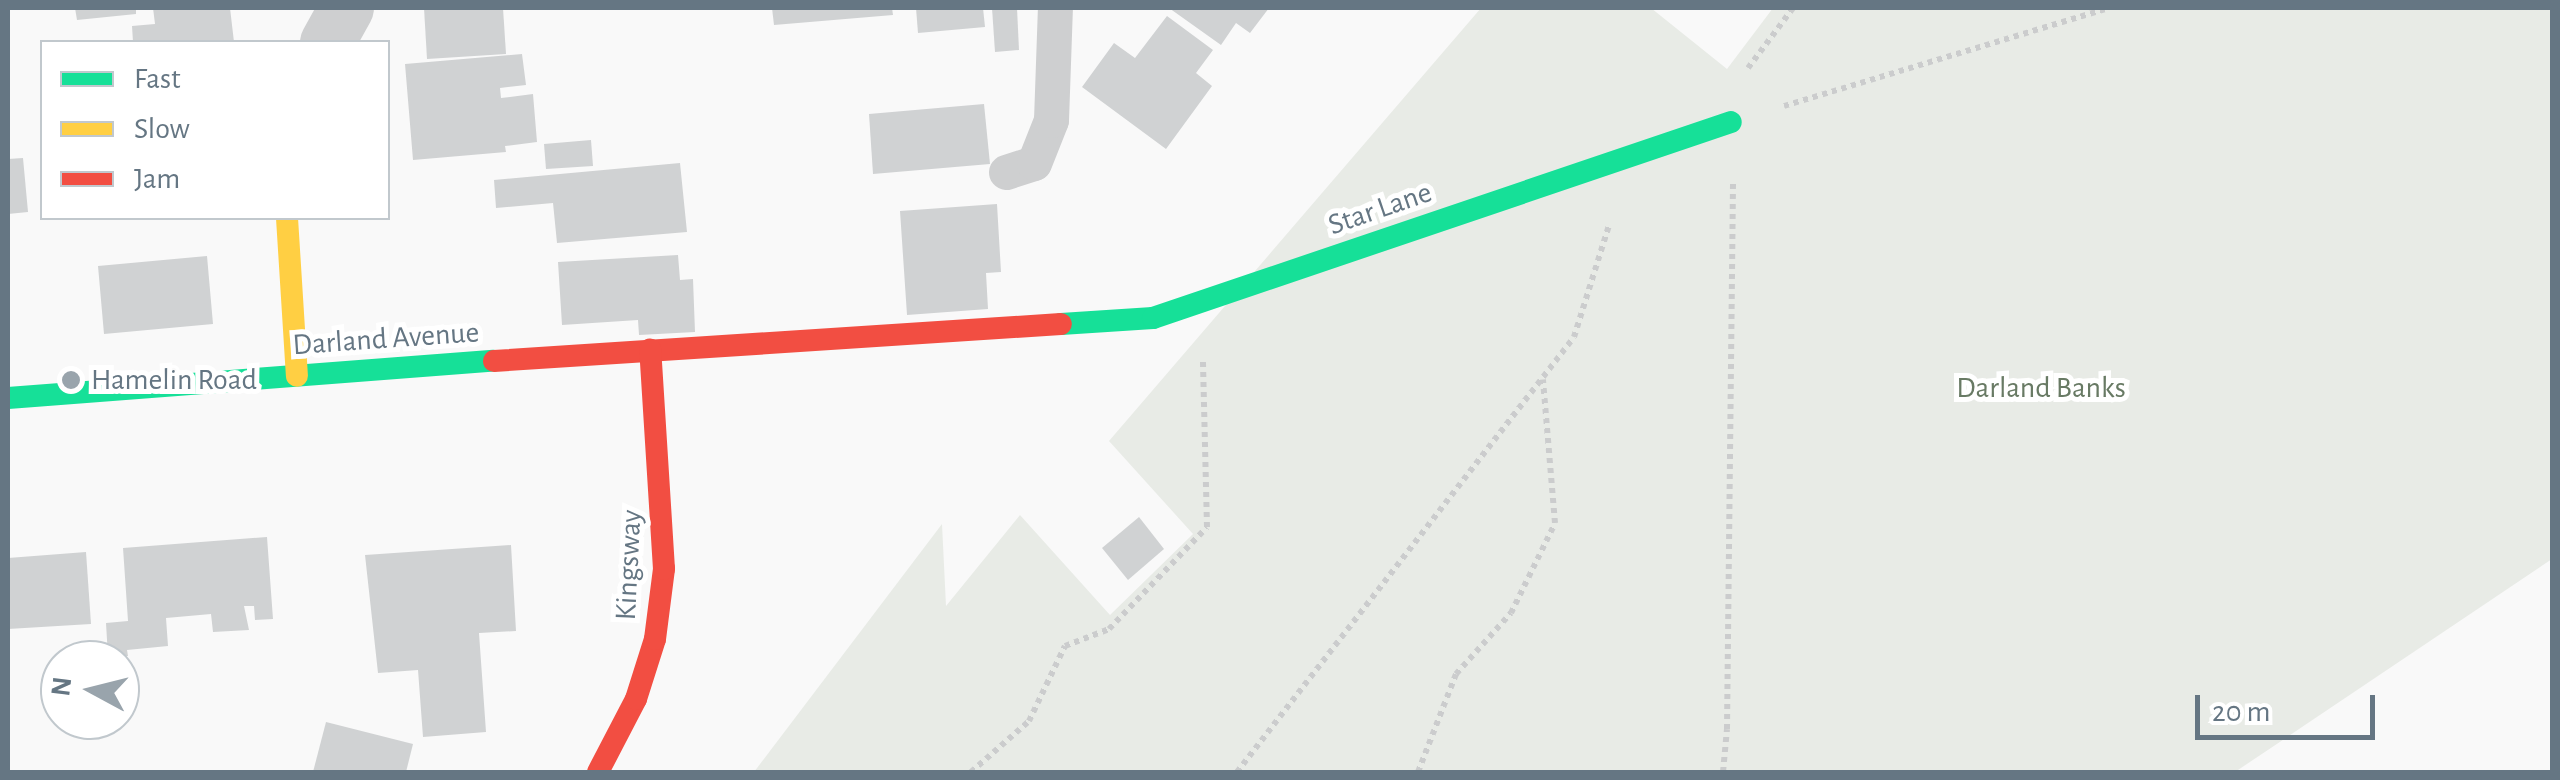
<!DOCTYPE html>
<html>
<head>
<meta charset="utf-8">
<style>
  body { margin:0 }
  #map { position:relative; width:2560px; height:780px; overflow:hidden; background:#f9f9f9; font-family:"Alegreya Sans",sans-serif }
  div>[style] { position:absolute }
  .green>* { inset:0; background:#e8ebe6 }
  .building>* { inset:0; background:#d0d2d3 }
  .path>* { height:6px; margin-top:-3px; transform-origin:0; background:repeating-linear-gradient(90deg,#cbcccd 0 5px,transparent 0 10px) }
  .lane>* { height:35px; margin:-17.5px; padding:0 17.5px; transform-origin:17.5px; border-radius:17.5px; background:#cecfd0 }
  .street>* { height:55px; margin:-27.5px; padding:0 27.5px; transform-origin:27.5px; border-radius:27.5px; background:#cecfd0 }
  .fast>* { height:22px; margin:-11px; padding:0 11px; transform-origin:11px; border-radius:11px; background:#16e098 }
  .slow>* { height:22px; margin:-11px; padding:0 11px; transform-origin:11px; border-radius:11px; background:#ffcf43 }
  .jam>* { height:22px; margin:-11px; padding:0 11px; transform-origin:11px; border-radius:11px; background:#f24e42 }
  .dots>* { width:28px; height:28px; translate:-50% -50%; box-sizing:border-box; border:5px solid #fff; border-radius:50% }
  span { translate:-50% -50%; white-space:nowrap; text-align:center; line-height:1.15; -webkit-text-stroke:10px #fff; paint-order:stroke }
  .street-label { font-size:30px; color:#657683 }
  .poi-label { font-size:30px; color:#657683 }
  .left { translate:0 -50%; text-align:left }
  .park-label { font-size:30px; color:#687a64 }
  .frame { position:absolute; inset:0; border:10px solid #657683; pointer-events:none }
  .legend { position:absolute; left:40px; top:40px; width:350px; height:180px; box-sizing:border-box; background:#fff; border:2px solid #c1c8cd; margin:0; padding:12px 18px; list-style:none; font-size:30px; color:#657683 }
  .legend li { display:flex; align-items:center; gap:20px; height:50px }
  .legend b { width:50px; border:2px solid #c1c8cd }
  .north { position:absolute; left:40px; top:640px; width:100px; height:100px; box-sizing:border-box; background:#fff; border:2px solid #c1c8cd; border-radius:50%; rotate:277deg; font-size:28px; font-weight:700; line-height:40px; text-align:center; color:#657683 }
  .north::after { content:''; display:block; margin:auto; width:35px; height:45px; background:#99a4ac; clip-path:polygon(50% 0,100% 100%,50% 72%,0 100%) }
  .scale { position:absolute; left:2195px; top:695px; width:180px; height:45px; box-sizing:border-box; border:5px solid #657683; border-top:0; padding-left:12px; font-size:30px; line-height:35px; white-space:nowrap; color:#657683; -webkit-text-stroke:8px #fff; paint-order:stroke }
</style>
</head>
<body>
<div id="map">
  <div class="green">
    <i style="clip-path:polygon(1481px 8px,1651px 8px,1727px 69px,1773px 8px,2552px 8px,2552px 559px,2235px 772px,754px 772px,942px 524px,946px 606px,1020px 515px,1110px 615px,1193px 534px,1109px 441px)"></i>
  </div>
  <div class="building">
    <i style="clip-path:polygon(75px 8px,136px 8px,136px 14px,77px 20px)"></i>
    <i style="clip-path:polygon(153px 8px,230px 8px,234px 42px,133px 42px,132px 26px,155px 24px)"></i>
    <i style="clip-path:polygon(424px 8px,503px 8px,506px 54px,427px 59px)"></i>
    <i style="clip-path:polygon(772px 8px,892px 8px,893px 15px,774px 25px)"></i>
    <i style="clip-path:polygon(916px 8px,983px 8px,985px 27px,918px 33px)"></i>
    <i style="clip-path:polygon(992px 8px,1017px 8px,1019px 50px,995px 52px)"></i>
    <i style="clip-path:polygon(1169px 8px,1269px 8px,1250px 33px,1236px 23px,1221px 45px)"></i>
    <i style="clip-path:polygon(1167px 16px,1213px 50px,1196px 73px,1212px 86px,1166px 149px,1082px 87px,1114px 43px,1135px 58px)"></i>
    <i style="clip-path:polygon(522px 54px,526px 85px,500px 88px,501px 98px,533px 94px,537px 142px,505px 146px,506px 152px,413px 160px,405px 64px)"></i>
    <i style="clip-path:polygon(984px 104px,990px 164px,873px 174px,869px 114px)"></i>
    <i style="clip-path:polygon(591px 140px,593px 166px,546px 169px,544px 144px)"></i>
    <i style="clip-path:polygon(23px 158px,28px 212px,8px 214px,8px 159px)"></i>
    <i style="clip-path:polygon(680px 163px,687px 232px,557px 243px,553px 203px,496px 208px,494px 180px)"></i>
    <i style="clip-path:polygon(997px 204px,1001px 272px,986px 273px,988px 309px,907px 315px,900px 211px)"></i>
    <i style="clip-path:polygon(678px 255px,680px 280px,693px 279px,695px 332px,639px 335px,638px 320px,562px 325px,558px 262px)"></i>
    <i style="clip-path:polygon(207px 256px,213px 324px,104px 334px,98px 266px)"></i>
    <i style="clip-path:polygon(1139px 517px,1164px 549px,1128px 580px,1102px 548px)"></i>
    <i style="clip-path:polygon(267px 537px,273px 619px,255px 620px,254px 606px,244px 606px,249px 630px,213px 632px,211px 614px,166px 618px,168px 646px,127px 650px,128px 656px,108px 657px,106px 623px,128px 621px,123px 548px)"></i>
    <i style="clip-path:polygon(511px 545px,516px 631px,479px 633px,486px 732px,423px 737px,418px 670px,378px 673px,365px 555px)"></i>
    <i style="clip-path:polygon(86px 552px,91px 624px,8px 629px,8px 558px)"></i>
    <i style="clip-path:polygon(326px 722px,413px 744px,406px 772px,313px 772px)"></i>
  </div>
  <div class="path">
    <i style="left:1748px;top:68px;width:75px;rotate:-53.1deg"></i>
    <i style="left:1784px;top:106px;width:338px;rotate:-16.8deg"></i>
    <i style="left:971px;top:772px;width:77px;rotate:-41.3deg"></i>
    <i style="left:1029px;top:721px;width:83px;rotate:-64.4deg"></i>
    <i style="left:1065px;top:646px;width:47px;rotate:-21.1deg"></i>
    <i style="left:1109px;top:629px;width:141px;rotate:-46.1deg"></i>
    <i style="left:1207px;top:527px;width:165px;rotate:-91.4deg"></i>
    <i style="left:1237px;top:772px;width:550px;rotate:-52.23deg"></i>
    <i style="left:1574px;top:337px;width:117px;rotate:-72.6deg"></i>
    <i style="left:1418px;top:772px;width:105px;rotate:-68.8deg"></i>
    <i style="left:1456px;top:674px;width:82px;rotate:-48deg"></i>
    <i style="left:1511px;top:613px;width:100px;rotate:-63.9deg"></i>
    <i style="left:1555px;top:523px;width:144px;rotate:-94.8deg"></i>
    <i style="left:1723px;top:772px;width:43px;rotate:-84.7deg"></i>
    <i style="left:1727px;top:729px;width:545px;rotate:-89.37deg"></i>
  </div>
  <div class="lane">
    <i style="left:1006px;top:172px;width:29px;rotate:-18deg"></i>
    <i style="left:1034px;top:163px;width:46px;rotate:-68.4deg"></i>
    <i style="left:1051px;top:120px;width:112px;rotate:-88deg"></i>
  </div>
  <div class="street">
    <i style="left:327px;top:42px;width:39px;rotate:-61deg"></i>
  </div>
  <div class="fast">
    <i style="left:1061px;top:324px;width:92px;rotate:-3.7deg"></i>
    <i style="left:1153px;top:318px;width:610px;rotate:-18.73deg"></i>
    <i style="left:8px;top:398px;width:487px;rotate:-4.4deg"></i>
  </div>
  <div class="slow">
    <i style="left:287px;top:218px;width:158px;rotate:86.4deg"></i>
  </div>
  <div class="jam">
    <i style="left:494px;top:361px;width:568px;rotate:-3.73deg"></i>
    <i style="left:598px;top:772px;width:82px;rotate:-62.5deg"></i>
    <i style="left:636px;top:699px;width:63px;rotate:-72.4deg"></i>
    <i style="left:655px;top:639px;width:71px;rotate:-82.7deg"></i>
    <i style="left:664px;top:569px;width:220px;rotate:-93.6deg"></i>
  </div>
  <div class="dots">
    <i style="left:71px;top:380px;background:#99a4ac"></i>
  </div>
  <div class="street-label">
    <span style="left:1380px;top:209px;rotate:-19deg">Star Lane</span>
    <span style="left:386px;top:339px;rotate:-4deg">Darland Avenue</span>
    <span style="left:629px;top:565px;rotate:-87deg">Kingsway</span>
  </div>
  <div class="poi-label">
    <span class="left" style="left:91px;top:380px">Hamelin Road</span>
  </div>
  <div class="park-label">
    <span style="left:2041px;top:388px">Darland Banks</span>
  </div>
  <div class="frame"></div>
  <ul class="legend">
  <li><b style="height:12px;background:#16e098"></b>Fast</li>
  <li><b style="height:12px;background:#ffcf43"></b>Slow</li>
  <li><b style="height:12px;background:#f24e42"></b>Jam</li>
  </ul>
  <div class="north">N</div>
  <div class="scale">20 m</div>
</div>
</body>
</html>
